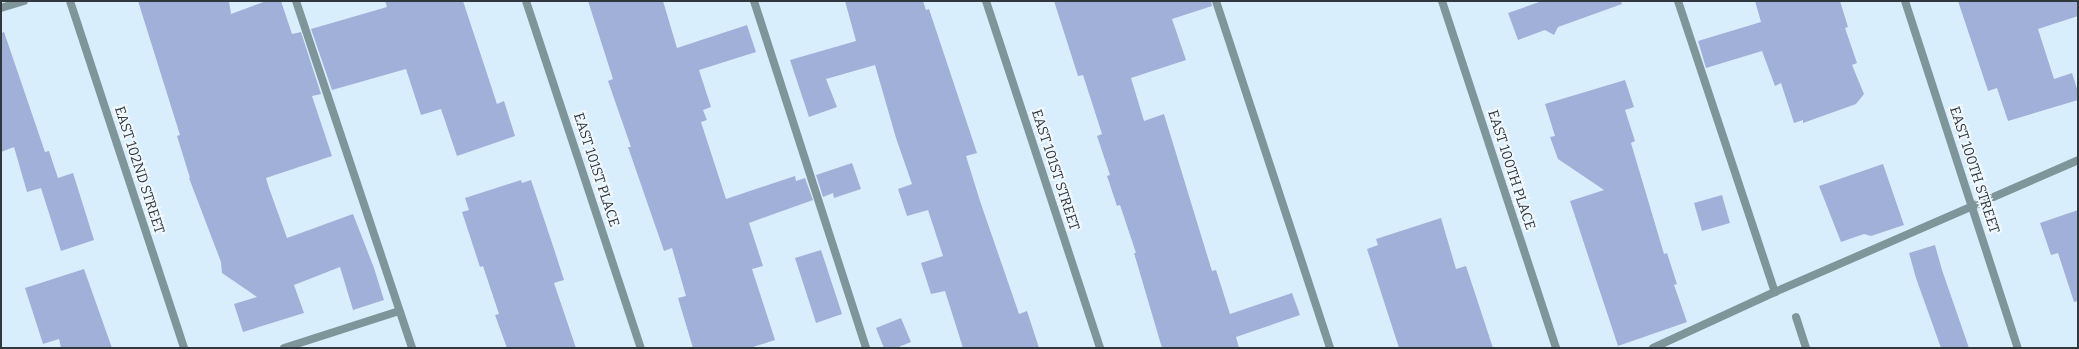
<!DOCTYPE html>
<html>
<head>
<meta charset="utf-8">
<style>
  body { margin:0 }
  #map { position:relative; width:2079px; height:349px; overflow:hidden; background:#d9eefd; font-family:Bitter,serif }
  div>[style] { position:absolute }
  .building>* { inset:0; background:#a1b0d9 }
  .lane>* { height:8px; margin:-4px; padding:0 4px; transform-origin:4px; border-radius:4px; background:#7e959a }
  .street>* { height:8px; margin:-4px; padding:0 4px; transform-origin:4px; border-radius:4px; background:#7e959a }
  span { translate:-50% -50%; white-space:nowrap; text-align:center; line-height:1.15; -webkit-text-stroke:3.5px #f1f9ff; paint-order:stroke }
  .street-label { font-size:14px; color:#30383e }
  .frame { position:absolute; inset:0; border:2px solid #30383e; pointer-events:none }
</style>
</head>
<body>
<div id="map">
  <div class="building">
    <i style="clip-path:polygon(138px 1px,229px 1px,231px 14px,266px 1px,281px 1px,292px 34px,301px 32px,321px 94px,312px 96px,332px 156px,266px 178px,269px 188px,287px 238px,353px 214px,374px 268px,384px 300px,353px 310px,340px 267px,294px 285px,304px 313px,243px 332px,234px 304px,257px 297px,222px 273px,221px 262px,189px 178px,190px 178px,177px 136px,180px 135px)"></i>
    <i style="clip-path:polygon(385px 1px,463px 1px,497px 104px,504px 101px,515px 136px,457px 156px,441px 109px,421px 115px,406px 69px,332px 90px,311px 29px,387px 7px)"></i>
    <i style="clip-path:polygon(588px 1px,663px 1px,677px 48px,747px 25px,756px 52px,699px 70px,711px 107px,703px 110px,707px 120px,701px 122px,726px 199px,795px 176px,796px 181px,805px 178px,813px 200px,749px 223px,763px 266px,752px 269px,775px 340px,750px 348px,693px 348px,678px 298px,686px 296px,672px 248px,664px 251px,628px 147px,631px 147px,608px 81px,613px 79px)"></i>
    <i style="clip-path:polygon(845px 1px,923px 1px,926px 10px,929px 9px,977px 153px,966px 156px,980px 201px,1019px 314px,1027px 311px,1039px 348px,963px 348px,945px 291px,931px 294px,921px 263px,943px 256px,928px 210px,907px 216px,898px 189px,912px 184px,896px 138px,875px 65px,826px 79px,837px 107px,809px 117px,790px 60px,856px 41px)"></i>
    <i style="clip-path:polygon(1054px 1px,1211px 1px,1212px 6px,1172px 19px,1186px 60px,1131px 78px,1144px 121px,1164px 114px,1200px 232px,1212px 271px,1216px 270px,1230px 314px,1292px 293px,1300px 315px,1236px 337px,1239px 348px,1162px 348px,1134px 253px,1136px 253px,1120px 205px,1117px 206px,1107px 176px,1110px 175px,1097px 136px,1102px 134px,1083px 75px,1078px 76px)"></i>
    <i style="clip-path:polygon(1542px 1px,1621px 1px,1622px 4px,1558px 27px,1554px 35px,1545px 30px,1518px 40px,1508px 13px)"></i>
    <i style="clip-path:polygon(1755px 1px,1840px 1px,1848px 27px,1845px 28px,1857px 63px,1852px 65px,1864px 94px,1856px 104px,1803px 123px,1803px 120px,1794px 123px,1781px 83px,1775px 86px,1762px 51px,1706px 68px,1698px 41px,1761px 22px)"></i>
    <i style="clip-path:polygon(1958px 1px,2078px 1px,2078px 16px,2038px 29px,2054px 79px,2072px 73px,2078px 92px,2078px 100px,2008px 121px,1997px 88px,1988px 91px)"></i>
    <i style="clip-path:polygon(4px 32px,45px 152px,49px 151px,58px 178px,73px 173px,94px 240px,61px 251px,41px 188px,27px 192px,14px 147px,1px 152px,1px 33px)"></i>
    <i style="clip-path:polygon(1625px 80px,1634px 107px,1625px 110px,1635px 141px,1631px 143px,1664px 254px,1667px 253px,1677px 284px,1674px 285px,1687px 322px,1618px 346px,1570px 201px,1604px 190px,1558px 159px,1550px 137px,1555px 136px,1545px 104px)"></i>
    <i style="clip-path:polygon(852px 163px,861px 189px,834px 198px,833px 193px,823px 197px,816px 175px)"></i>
    <i style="clip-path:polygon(1883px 164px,1904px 225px,1871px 236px,1864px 234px,1841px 242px,1819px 186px)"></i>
    <i style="clip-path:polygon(521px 180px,522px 183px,531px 180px,555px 252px,564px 280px,554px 283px,576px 348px,507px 348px,495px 315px,499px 314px,483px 266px,480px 267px,462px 212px,469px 210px,465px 198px)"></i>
    <i style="clip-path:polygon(1722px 195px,1730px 223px,1702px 231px,1694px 203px)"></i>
    <i style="clip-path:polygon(2078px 210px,2078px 301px,2074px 302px,2058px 253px,2051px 255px,2040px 223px)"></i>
    <i style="clip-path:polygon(1441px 218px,1456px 269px,1466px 266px,1493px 348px,1399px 348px,1367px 249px,1378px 245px,1376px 239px)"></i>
    <i style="clip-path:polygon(1935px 245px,1942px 270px,1969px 348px,1941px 348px,1916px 278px,1909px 253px)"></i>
    <i style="clip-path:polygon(821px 250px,842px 314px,816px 323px,795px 258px)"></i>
    <i style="clip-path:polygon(84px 269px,112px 348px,61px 348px,59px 339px,43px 344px,25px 288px)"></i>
    <i style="clip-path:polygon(901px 318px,911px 342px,896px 348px,884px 348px,876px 328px)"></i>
  </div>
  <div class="lane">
    <i style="left:296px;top:1px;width:366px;rotate:71.5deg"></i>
    <i style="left:754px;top:1px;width:365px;rotate:72.1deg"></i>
    <i style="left:1216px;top:1px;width:365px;rotate:71.8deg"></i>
    <i style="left:1678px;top:1px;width:307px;rotate:71.6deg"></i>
    <i style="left:1px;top:8px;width:24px;rotate:-17deg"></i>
    <i style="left:1796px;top:317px;width:33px;rotate:72deg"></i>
    <i style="left:284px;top:348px;width:121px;rotate:-17.8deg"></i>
    <i style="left:1653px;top:348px;width:134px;rotate:-24.7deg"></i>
    <i style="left:1775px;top:292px;width:331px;rotate:-23.5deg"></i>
  </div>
  <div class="street">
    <i style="left:70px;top:1px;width:365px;rotate:71.8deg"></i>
    <i style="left:526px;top:1px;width:366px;rotate:71.7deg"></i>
    <i style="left:986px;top:1px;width:365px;rotate:71.8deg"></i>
    <i style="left:1442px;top:1px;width:365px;rotate:71.8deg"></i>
    <i style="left:1905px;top:1px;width:365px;rotate:72deg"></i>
  </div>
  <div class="street-label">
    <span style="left:139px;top:170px;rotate:72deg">EAST 102ND STREET</span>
    <span style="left:596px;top:170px;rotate:72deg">EAST 101ST PLACE</span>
    <span style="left:1055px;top:170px;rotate:72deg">EAST 101ST STREET</span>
    <span style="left:1511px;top:170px;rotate:72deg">EAST 100TH PLACE</span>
    <span style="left:1974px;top:170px;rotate:72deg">EAST 100TH STREET</span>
  </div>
  <div class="frame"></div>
</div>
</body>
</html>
